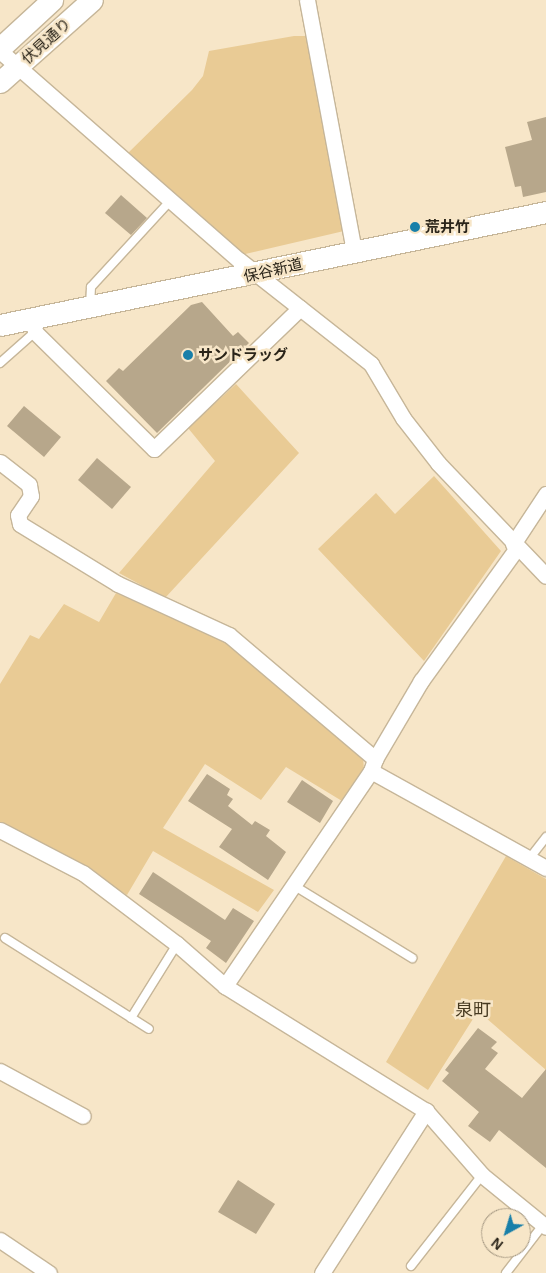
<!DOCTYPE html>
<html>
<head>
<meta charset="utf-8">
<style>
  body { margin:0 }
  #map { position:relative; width:546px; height:1273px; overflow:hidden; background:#f7e6c8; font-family:Helvetica,"Noto Sans JP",sans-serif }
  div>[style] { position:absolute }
  .green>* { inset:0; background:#e9cb95 }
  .building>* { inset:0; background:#b7a78b }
  .roads { filter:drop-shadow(1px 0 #c6b699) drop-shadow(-1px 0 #c6b699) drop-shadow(0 1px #c6b699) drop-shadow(0 -1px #c6b699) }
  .lane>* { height:8px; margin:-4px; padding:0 4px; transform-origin:4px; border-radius:4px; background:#fff }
  .street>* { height:15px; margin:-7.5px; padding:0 7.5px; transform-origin:7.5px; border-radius:7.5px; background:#fff }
  .secondary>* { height:21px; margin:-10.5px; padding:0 10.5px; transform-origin:10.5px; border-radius:10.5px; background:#fff }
  .dots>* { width:14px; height:14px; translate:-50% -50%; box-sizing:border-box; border:2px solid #f7e6c8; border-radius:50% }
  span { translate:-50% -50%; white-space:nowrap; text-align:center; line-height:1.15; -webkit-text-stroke:5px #f7e6c8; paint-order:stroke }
  .street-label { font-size:15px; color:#2a2419 }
  .poi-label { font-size:15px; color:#2a2419; font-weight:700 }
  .left { translate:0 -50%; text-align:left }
  .quarter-label { font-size:18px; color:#473a21 }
  .north { position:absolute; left:481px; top:1208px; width:50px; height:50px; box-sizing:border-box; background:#f7e6c8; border:1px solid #a59882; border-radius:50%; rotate:219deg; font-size:14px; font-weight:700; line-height:20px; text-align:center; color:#2a2419 }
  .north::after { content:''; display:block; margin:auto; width:18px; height:22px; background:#187fa9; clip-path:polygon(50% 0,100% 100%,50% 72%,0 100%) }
</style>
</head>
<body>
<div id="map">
  <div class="green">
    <i style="clip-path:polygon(294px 36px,308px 36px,344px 231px,241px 255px,126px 155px,192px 90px,203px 76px,209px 51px)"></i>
    <i style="clip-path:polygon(236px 384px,299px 453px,165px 598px,119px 573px,215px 461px,188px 428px)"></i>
    <i style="clip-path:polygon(434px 476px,501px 551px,424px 661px,318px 549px,376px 493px,395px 514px)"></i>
    <i style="clip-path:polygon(116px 593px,228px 643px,363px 756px,364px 770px,342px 801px,286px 767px,261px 800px,205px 764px,163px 828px,274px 890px,258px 912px,153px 851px,127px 895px,80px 866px,0 825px,0 684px,30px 635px,39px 639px,64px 604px,99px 622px)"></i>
    <i style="clip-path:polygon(506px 856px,546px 879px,546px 1070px,478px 1011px,428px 1090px,386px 1062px)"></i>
  </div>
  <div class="building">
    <i style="clip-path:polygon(546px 117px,546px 192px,523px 197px,521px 186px,515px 187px,505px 147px,532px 140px,527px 122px)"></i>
    <i style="clip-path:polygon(121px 195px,147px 218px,131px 235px,105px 213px)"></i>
    <i style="clip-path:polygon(202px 302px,233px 336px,238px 332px,249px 343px,157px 433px,106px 381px,119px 368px,123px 371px,191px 305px)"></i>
    <i style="clip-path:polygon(24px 406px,61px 437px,44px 457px,7px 426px)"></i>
    <i style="clip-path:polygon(97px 458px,131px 487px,112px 509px,78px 480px)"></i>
    <i style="clip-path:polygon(207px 774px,230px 789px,227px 795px,233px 799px,228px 806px,252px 825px,255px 821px,270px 830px,266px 836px,286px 852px,268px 880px,219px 847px,232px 829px,188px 801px)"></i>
    <i style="clip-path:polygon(302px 780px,333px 801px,320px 823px,287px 802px)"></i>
    <i style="clip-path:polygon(153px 872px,225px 920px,233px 908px,254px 921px,226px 963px,206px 948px,211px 941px,139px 894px)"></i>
    <i style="clip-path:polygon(478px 1028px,497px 1042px,491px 1048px,498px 1053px,485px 1069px,522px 1098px,546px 1069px,546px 1168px,499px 1130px,490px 1142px,468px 1126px,479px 1112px,442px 1081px,449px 1073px,445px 1070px)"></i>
    <i style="clip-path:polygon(238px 1180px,275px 1204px,256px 1234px,218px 1212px)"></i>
  </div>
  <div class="roads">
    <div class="lane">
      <i style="left:90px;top:306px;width:19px;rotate:-87deg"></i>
      <i style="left:91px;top:287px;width:117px;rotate:-47.4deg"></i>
      <i style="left:0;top:363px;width:47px;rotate:-41.5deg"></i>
      <i style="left:529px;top:859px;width:28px;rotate:-52deg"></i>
      <i style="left:293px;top:885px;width:140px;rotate:31.5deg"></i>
      <i style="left:5px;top:938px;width:170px;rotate:32.3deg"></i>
      <i style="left:131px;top:1018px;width:87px;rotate:-58.1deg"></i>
      <i style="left:411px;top:1266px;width:115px;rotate:-52deg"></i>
      <i style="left:506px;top:1273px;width:61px;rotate:-52.4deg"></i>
    </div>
    <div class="street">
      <i style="left:307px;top:0;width:255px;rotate:79.4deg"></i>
      <i style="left:0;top:51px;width:317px;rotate:41.2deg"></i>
      <i style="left:239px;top:260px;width:168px;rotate:38.2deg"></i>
      <i style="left:371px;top:364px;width:63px;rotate:59.3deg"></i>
      <i style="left:403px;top:418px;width:57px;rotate:52.1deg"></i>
      <i style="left:438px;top:463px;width:156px;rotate:46.3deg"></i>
      <i style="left:33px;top:319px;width:13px;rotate:81deg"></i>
      <i style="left:35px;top:332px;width:167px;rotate:44.5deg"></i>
      <i style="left:154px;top:449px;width:203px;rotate:-44deg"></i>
      <i style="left:0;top:462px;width:37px;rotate:38deg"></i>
      <i style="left:29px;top:485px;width:11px;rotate:80deg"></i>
      <i style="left:31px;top:496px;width:23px;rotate:124deg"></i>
      <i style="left:18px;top:515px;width:9px;rotate:77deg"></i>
      <i style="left:20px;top:524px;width:115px;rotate:31.5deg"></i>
      <i style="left:118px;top:584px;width:122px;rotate:24.7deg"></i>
      <i style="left:229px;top:635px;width:192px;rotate:40.3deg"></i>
      <i style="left:375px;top:759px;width:13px;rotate:108deg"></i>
      <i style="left:371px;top:771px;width:260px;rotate:124.2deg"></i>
      <i style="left:513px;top:544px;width:60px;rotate:-56.6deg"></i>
      <i style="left:375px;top:759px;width:91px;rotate:-59.5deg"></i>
      <i style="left:421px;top:681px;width:164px;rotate:-54.2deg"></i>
      <i style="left:371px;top:771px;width:200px;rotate:29deg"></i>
      <i style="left:0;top:830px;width:93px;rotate:27.4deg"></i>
      <i style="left:83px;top:873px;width:118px;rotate:37.1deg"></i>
      <i style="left:177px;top:944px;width:64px;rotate:41.2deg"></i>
      <i style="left:225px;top:986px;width:237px;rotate:31.9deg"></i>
      <i style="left:426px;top:1111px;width:85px;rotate:48.8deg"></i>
      <i style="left:482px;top:1175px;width:82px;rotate:39.1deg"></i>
      <i style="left:0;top:1071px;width:94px;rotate:28.5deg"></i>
      <i style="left:0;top:1240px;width:59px;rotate:34deg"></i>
      <i style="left:322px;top:1273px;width:193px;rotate:-57.3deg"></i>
    </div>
    <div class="secondary">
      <i style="left:0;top:48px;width:71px;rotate:-42.7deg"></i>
      <i style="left:0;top:82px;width:123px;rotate:-41.7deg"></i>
      <i style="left:0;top:325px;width:558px;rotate:-11.69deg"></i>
    </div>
  </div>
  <div class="dots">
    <i style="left:415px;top:227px;background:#187fa9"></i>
    <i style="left:188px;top:355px;background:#187fa9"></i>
  </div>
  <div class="street-label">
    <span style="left:46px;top:41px;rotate:-42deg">伏見通り</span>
    <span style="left:273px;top:270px;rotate:-13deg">保谷新道</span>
  </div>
  <div class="poi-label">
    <span class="left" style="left:425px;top:227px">荒井竹</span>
    <span class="left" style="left:198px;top:355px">サンドラッグ</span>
  </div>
  <div class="quarter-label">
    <span style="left:473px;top:1010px">泉町</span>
  </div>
  <div class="north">N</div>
</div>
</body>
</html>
